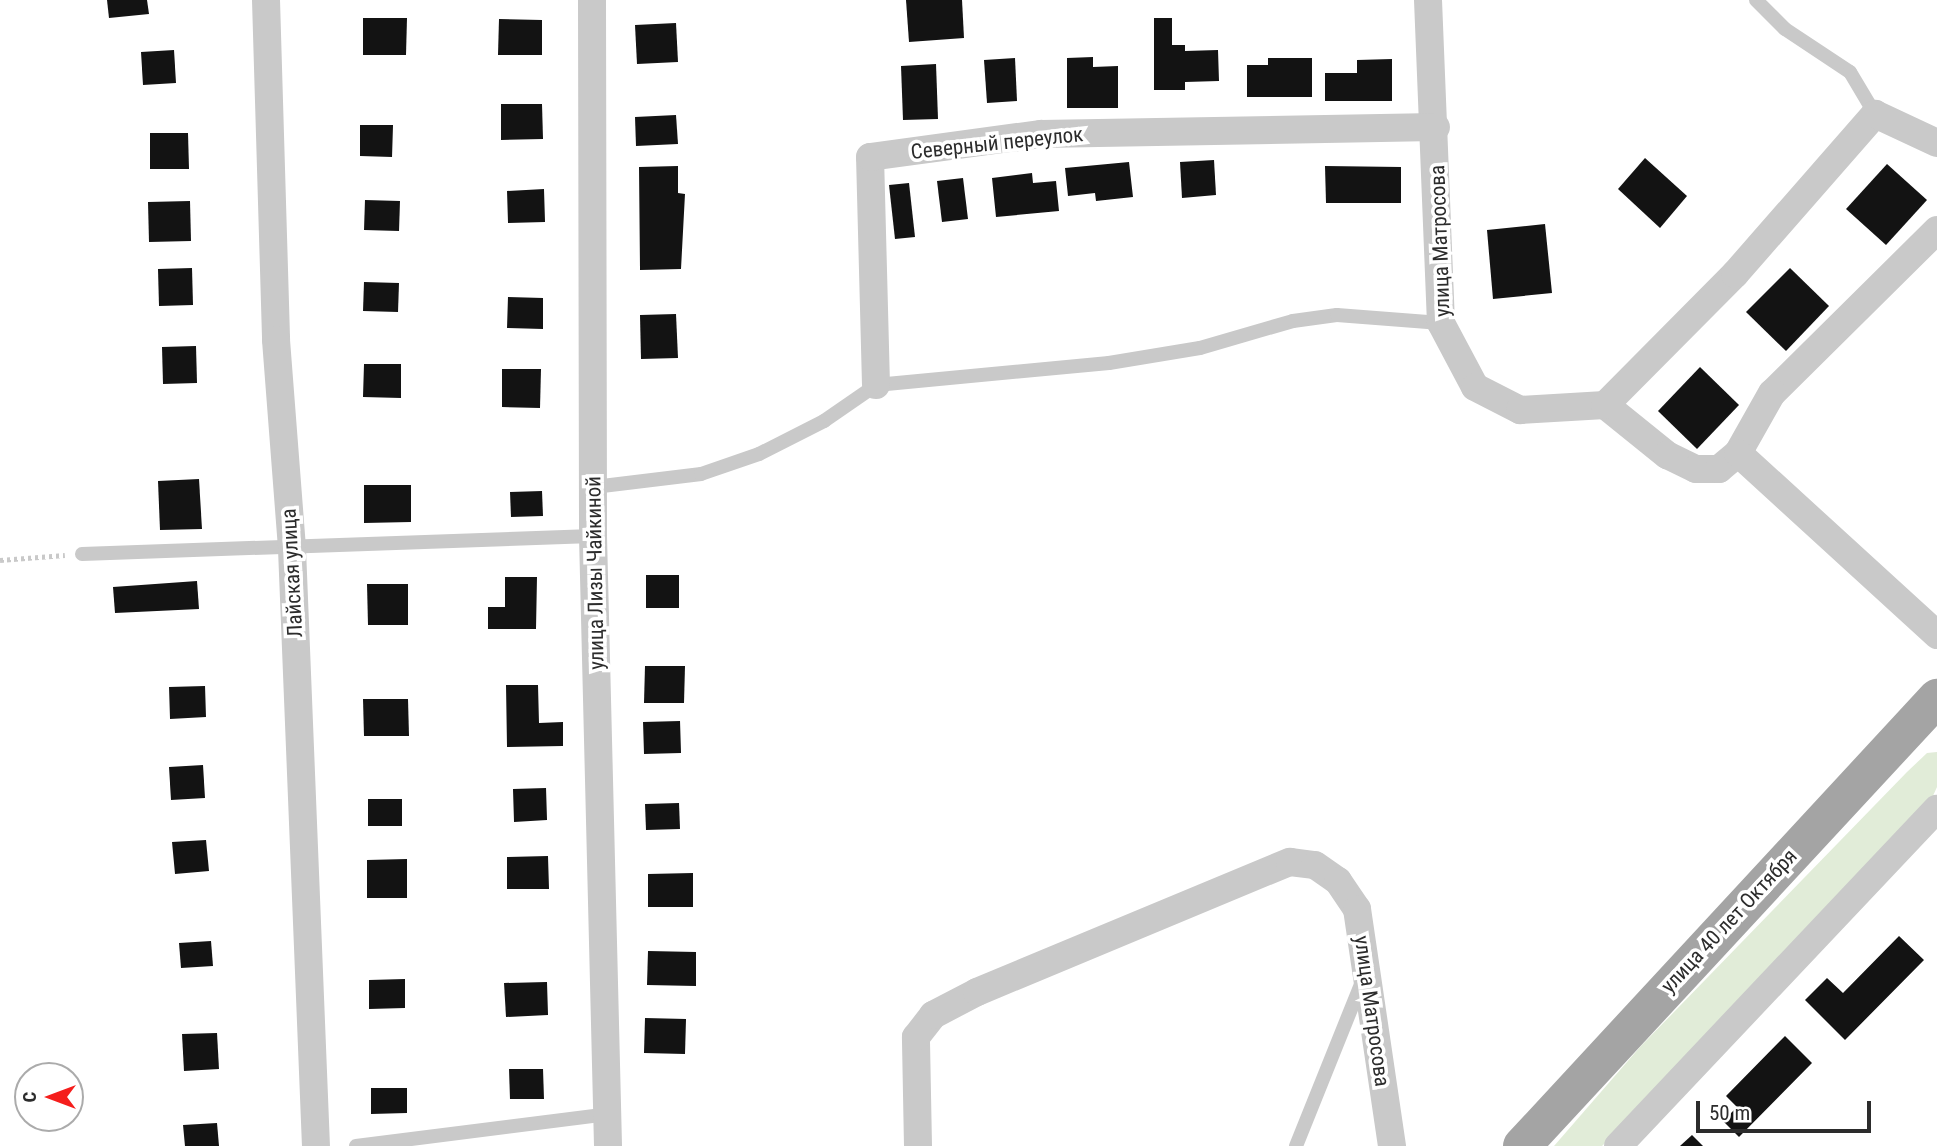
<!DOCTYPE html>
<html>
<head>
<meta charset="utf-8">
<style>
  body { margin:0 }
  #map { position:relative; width:1937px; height:1146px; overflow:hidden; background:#fff; font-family:"Roboto Condensed",sans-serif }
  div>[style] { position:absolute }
  .green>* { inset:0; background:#e1ecd8 }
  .building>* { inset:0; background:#131313 }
  .path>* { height:4.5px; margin-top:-2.25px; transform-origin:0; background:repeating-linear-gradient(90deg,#c9c9c9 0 3.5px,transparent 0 7px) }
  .service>* { height:14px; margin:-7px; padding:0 7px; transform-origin:7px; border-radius:7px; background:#c9c9c9 }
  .minor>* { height:28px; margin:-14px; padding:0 14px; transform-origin:14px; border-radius:14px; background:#c9c9c9 }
  .primary>* { height:38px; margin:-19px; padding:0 19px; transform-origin:19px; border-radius:19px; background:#a4a4a4 }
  span { translate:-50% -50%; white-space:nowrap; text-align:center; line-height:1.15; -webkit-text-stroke:7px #fff; paint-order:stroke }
  .street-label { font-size:21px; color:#2c2c2c }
  .north { position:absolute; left:14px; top:1062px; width:70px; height:70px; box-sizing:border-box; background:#fff; border:2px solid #ababab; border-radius:50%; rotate:270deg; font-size:19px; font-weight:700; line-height:28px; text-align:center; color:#2c2c2c }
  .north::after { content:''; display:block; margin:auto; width:24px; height:32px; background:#f51e1c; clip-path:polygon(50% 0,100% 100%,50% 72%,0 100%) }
  .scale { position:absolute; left:1696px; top:1101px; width:175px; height:32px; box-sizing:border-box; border:4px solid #2c2c2c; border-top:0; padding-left:9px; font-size:21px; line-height:24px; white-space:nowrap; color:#2c2c2c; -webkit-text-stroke:5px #fff; paint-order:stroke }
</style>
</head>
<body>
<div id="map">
  <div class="green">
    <i style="clip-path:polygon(1937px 752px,1937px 787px,1932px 798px,1631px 1118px,1602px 1146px,1554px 1146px,1640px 1047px,1907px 772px,1927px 753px)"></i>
  </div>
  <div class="building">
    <i style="clip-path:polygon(107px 0,147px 0,149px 14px,109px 18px)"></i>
    <i style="clip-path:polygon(906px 0,962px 0,964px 38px,909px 42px)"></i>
    <i style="clip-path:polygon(363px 18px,407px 18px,406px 55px,363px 55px)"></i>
    <i style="clip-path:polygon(1154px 18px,1172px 18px,1172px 45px,1185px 45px,1185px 51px,1218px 50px,1219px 81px,1185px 82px,1185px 90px,1154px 90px)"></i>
    <i style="clip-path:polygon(499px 19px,542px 20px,542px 55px,498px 55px)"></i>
    <i style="clip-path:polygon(676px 23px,678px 62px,637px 64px,635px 25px)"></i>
    <i style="clip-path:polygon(174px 50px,176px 83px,143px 85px,141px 52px)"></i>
    <i style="clip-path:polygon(1093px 57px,1093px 67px,1118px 66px,1118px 108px,1067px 108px,1067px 58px)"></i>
    <i style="clip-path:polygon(1015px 58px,1017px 101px,987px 103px,984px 60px)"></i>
    <i style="clip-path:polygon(1268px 58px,1312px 58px,1312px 97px,1247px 97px,1247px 65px,1268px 65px)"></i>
    <i style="clip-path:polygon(1392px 59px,1392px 101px,1325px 101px,1325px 73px,1357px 73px,1357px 60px)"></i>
    <i style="clip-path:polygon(936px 64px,938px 119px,903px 120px,901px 66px)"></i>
    <i style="clip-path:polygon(501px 104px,542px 104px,543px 139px,501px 140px)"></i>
    <i style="clip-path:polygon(676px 115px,678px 144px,636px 146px,635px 117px)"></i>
    <i style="clip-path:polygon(360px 125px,393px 125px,392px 157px,360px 156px)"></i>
    <i style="clip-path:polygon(150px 133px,188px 133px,189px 169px,150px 169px)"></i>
    <i style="clip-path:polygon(1645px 158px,1687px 196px,1660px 228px,1618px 189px)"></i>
    <i style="clip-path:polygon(1214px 160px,1216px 195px,1182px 198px,1180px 162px)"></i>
    <i style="clip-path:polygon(1129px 162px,1133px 197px,1096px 201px,1095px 193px,1068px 196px,1065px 168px)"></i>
    <i style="clip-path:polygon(1887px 164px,1927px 200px,1886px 245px,1846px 209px)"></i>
    <i style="clip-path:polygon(678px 166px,678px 193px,685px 194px,681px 269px,640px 270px,639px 167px)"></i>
    <i style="clip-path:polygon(1325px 166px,1401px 167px,1401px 203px,1326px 203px)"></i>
    <i style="clip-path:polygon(1032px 173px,1033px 183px,1056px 181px,1059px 211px,996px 217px,992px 178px)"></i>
    <i style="clip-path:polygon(963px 178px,968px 219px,942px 222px,937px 181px)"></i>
    <i style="clip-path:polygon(909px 183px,915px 237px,895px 239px,889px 185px)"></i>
    <i style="clip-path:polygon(544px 189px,545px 222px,508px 223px,507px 191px)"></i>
    <i style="clip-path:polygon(365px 200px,400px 201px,399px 231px,364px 230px)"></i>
    <i style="clip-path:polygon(190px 201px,191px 241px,149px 242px,148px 202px)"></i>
    <i style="clip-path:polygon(1545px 224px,1552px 293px,1493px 299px,1487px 230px)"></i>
    <i style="clip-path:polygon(192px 268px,193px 305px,159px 306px,158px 269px)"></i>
    <i style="clip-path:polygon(1790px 268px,1829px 306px,1786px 351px,1746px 312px)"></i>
    <i style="clip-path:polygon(364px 282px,399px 283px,398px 312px,363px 311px)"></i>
    <i style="clip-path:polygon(508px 297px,543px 298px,543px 329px,507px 328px)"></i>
    <i style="clip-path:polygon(676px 314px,678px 358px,641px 359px,640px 315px)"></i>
    <i style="clip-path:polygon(196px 346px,197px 383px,163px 384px,162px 347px)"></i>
    <i style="clip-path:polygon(364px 364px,401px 364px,401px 398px,363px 397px)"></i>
    <i style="clip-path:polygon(1700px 367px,1739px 405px,1697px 449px,1658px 411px)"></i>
    <i style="clip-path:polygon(502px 369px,541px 369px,540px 408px,502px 407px)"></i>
    <i style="clip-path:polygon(199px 479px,202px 529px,160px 530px,158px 481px)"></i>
    <i style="clip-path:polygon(364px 485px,411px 485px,411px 522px,364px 523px)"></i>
    <i style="clip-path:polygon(542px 491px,543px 516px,511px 517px,510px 492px)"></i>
    <i style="clip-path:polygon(646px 575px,679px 575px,679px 608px,646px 608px)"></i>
    <i style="clip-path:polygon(505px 577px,537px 577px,536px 629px,488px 629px,488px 607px,505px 607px)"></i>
    <i style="clip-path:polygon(197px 581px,199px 609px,115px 613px,113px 587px)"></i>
    <i style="clip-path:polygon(367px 584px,408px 584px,408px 625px,368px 625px)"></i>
    <i style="clip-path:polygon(645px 666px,685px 666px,684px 703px,644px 703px)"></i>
    <i style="clip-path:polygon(506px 685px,538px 685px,539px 723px,563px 722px,563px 746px,507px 747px)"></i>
    <i style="clip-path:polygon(205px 686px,206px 717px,170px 719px,169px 687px)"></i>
    <i style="clip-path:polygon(363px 699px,408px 699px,409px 736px,364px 736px)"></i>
    <i style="clip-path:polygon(680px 721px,681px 753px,644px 754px,643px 722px)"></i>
    <i style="clip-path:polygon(203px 765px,205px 798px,171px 800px,169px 767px)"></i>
    <i style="clip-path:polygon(546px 788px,547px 820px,514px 822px,513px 789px)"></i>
    <i style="clip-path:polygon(368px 799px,402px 799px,402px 826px,368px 826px)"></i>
    <i style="clip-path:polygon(679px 803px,680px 829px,646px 830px,645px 804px)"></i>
    <i style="clip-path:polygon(206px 840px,209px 871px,175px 874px,172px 842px)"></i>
    <i style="clip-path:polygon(548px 856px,549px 889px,507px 889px,507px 857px)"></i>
    <i style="clip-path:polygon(407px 859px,407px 898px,367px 898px,367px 860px)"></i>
    <i style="clip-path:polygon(693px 873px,693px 907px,648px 907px,648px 874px)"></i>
    <i style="clip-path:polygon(1899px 936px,1924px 960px,1845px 1040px,1805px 1000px,1827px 978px,1843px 993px)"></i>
    <i style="clip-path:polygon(211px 941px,213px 966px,181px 968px,179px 943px)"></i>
    <i style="clip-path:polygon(648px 951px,696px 952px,696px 986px,647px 985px)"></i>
    <i style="clip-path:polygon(405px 979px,405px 1008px,369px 1009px,369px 980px)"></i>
    <i style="clip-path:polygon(547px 982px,548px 1015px,506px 1017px,504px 983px)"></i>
    <i style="clip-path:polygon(645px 1018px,686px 1019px,685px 1054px,644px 1053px)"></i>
    <i style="clip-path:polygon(217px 1033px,219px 1069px,184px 1071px,182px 1034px)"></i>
    <i style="clip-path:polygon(1785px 1036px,1812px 1063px,1739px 1137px,1723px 1121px,1737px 1107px,1726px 1096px)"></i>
    <i style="clip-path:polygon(509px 1069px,543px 1069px,544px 1099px,510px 1099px)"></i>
    <i style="clip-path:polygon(371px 1088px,407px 1088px,407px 1113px,371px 1114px)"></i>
    <i style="clip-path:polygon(217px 1123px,219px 1146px,185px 1146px,183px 1125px)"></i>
    <i style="clip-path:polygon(1692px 1135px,1703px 1146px,1680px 1146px)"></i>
  </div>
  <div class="path">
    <i style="left:0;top:560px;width:65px;rotate:-4.4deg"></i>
  </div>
  <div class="service">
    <i style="left:1756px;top:0;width:41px;rotate:45deg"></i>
    <i style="left:1785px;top:29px;width:78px;rotate:33.5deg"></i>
    <i style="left:1850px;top:72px;width:49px;rotate:59.2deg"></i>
    <i style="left:594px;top:487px;width:108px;rotate:-6.9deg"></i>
    <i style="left:701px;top:474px;width:61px;rotate:-19deg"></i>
    <i style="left:759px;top:454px;width:73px;rotate:-26.9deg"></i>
    <i style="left:824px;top:421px;width:63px;rotate:-34.7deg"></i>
    <i style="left:876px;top:385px;width:234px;rotate:-5.4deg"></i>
    <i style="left:1109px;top:363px;width:92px;rotate:-9.4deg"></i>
    <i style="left:1200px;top:348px;width:97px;rotate:-16.2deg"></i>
    <i style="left:1293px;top:321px;width:44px;rotate:-7.8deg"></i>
    <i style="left:1337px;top:315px;width:104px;rotate:4.4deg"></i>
    <i style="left:82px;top:554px;width:511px;rotate:-2.02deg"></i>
    <i style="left:356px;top:1146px;width:254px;rotate:-7.2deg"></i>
    <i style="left:1296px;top:1146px;width:177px;rotate:-68.1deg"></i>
  </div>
  <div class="minor">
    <i style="left:266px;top:0;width:340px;rotate:88.3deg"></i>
    <i style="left:276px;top:340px;width:210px;rotate:85.6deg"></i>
    <i style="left:292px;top:549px;width:597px;rotate:87.7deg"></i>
    <i style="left:592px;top:0;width:536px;rotate:89.89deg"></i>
    <i style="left:593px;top:536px;width:610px;rotate:88.59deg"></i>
    <i style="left:1428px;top:0;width:323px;rotate:87.7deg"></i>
    <i style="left:1441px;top:323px;width:72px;rotate:62deg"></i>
    <i style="left:1475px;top:387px;width:51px;rotate:27.1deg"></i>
    <i style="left:1520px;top:410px;width:85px;rotate:-3.4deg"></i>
    <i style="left:1605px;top:405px;width:80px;rotate:38.9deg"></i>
    <i style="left:1667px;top:455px;width:32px;rotate:26deg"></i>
    <i style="left:1696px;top:469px;width:23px"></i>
    <i style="left:1719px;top:469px;width:25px;rotate:-40deg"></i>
    <i style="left:1937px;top:230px;width:232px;rotate:135.3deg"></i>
    <i style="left:1772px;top:393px;width:69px;rotate:119.5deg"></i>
    <i style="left:1738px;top:453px;width:270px;rotate:42.4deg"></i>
    <i style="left:876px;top:385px;width:228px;rotate:-91.5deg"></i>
    <i style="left:870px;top:157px;width:173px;rotate:-7.7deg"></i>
    <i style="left:1041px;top:134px;width:395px;rotate:-1deg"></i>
    <i style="left:1605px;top:405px;width:185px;rotate:-45.2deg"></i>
    <i style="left:1735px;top:274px;width:213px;rotate:-48.8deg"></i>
    <i style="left:1875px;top:114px;width:68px;rotate:25.1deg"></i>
    <i style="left:918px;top:1146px;width:109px;rotate:-91.1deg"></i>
    <i style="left:916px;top:1037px;width:28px;rotate:-52deg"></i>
    <i style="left:933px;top:1015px;width:50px;rotate:-27.6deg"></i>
    <i style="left:977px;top:992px;width:339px;rotate:-22.6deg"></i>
    <i style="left:1290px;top:862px;width:25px;rotate:7deg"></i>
    <i style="left:1315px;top:865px;width:28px;rotate:35deg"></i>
    <i style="left:1338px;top:881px;width:34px;rotate:56deg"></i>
    <i style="left:1357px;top:909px;width:240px;rotate:81.6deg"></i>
    <i style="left:1618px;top:1146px;width:464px;rotate:-46.6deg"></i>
  </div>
  <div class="primary">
    <i style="left:1522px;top:1146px;width:611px;rotate:-47.19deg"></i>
  </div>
  <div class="street-label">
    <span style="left:997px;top:143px;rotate:-6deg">Северный переулок</span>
    <span style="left:1440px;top:241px;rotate:-92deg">улица Матросова</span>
    <span style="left:292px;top:573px;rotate:-93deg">Лайская улица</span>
    <span style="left:595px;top:573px;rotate:-91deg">улица Лизы Чайкиной</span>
    <span style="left:1729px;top:921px;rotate:-47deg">улица 40 лет Октября</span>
    <span style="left:1372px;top:1011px;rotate:82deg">улица Матросова</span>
  </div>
  <div class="north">С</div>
  <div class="scale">50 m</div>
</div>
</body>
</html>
